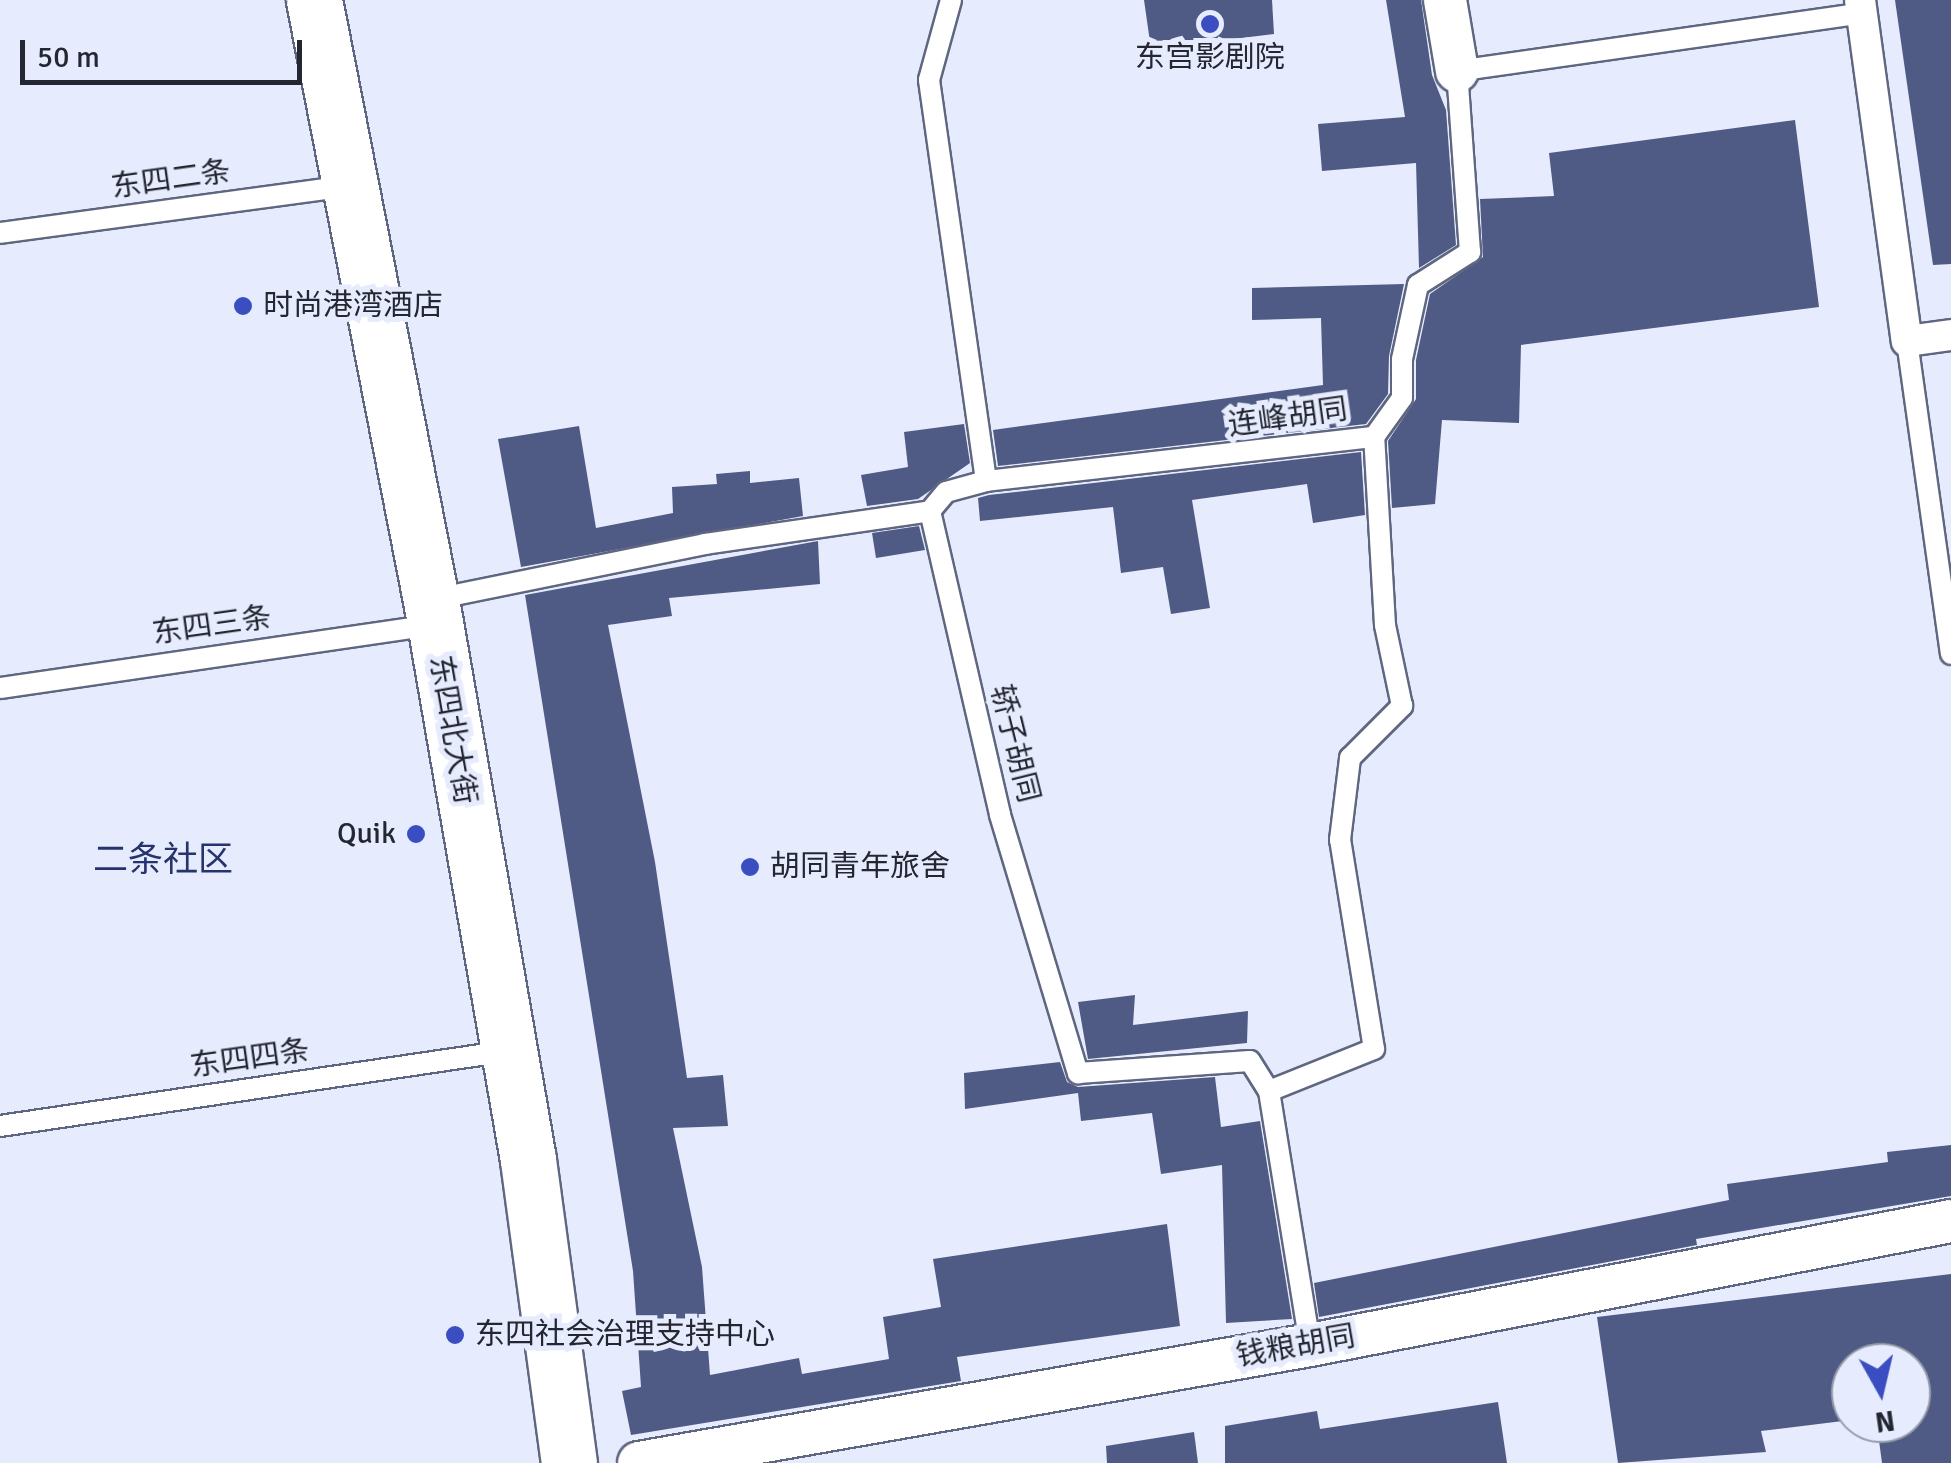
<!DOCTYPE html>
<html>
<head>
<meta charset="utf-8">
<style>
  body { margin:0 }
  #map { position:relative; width:1951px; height:1463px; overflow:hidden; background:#e6ecfd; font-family:Signika,"Noto Sans SC",sans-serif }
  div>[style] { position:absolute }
  .building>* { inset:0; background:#4f5b85 }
  .roads { filter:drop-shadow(2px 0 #5f6780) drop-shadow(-2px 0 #5f6780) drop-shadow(0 2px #5f6780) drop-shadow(0 -2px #5f6780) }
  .service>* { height:20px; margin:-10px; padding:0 10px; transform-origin:10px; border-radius:10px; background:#fff }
  .pedestrian>* { height:30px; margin:-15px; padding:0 15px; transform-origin:15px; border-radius:15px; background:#fff }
  .minor>* { height:42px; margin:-21px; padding:0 21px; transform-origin:21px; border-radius:21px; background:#fff }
  .primary>* { height:55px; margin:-27.5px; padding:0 27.5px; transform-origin:27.5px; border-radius:27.5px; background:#fff }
  .dots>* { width:28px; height:28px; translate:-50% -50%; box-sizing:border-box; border:5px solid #e6ecfd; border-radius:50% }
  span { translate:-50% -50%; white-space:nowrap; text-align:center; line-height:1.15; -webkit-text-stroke:10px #e6ecfd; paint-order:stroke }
  .poi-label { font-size:30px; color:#242732 }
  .left { translate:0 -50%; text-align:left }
  .right { translate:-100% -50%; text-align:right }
  .street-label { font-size:30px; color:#242732 }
  .quarter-label { font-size:35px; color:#26336c }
  .north { position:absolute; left:1831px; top:1343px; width:100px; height:100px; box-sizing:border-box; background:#e6ecfd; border:2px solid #989dac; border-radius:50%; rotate:172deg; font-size:28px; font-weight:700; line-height:40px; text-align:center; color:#242732 }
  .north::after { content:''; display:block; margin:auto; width:35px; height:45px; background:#3a4ec1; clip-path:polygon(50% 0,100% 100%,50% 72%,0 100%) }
  .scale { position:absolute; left:20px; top:40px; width:282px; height:45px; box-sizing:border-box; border:5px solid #242732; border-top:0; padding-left:12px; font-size:30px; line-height:35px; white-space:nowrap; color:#242732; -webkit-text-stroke:8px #e6ecfd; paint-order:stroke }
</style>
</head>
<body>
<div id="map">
  <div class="building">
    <i style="clip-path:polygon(1144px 0,1272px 0,1274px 34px,1151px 49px)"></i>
    <i style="clip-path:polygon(1386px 0,1421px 0,1432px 75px,1446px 110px,1456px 245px,1419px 268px,1416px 163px,1322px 171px,1318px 124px,1405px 117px)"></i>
    <i style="clip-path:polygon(1895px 0,1951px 0,1951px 264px,1933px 265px)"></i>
    <i style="clip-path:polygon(1795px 120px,1819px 307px,1521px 345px,1519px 423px,1442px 420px,1435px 504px,1392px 508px,1388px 441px,1416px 399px,1416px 360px,1430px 294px,1483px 257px,1480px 199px,1554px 196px,1549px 153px)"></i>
    <i style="clip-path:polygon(1404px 284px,1389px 356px,1388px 394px,1366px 424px,998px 466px,993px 430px,1323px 385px,1321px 318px,1252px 320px,1252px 288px)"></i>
    <i style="clip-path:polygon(964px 424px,970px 463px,918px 499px,867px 506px,861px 475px,908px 467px,904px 432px)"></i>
    <i style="clip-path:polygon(579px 426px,596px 528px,673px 513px,672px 487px,717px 484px,716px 474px,750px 471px,750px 483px,799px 478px,803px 516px,521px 567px,498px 439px)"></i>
    <i style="clip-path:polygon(1361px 452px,1365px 515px,1313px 523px,1307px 484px,1192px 500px,1210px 608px,1171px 614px,1163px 567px,1121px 573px,1113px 507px,980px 521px,978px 498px,989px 495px)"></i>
    <i style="clip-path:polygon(919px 526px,925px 550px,876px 558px,872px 533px)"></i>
    <i style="clip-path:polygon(818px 541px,820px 584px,669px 598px,672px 616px,608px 625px,655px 862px,687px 1078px,723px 1075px,728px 1126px,673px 1128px,702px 1267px,710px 1375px,799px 1358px,802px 1374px,889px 1359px,883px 1317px,941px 1307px,933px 1259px,1167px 1224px,1180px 1326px,957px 1357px,961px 1381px,631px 1435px,622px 1391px,641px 1387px,633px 1271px,525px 595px)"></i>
    <i style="clip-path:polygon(1135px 995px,1133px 1025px,1248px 1011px,1247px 1043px,1088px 1059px,1078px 1002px)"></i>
    <i style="clip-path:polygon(1060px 1062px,1067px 1082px,1078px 1087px,1215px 1077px,1221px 1127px,1260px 1121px,1292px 1319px,1226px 1323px,1222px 1165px,1161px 1174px,1152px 1113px,1081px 1121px,1078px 1093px,965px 1109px,964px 1073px)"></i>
    <i style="clip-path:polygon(1951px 1145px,1951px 1196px,1696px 1239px,1697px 1245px,1319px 1317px,1314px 1283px,1729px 1200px,1727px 1184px,1888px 1162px,1887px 1152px)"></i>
    <i style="clip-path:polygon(1951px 1274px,1951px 1463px,1882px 1463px,1878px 1433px,1911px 1429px,1911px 1363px,1851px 1363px,1851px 1420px,1761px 1431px,1766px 1452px,1618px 1463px,1597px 1317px)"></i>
    <i style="clip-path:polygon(1498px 1402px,1507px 1463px,1225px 1463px,1225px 1426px,1317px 1411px,1320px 1429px)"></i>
    <i style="clip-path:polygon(1194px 1432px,1198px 1463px,1107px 1463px,1106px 1446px)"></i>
  </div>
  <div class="roads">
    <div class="service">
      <i style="left:951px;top:0;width:83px;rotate:105.4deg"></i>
      <i style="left:929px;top:80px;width:405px;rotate:81.9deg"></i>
      <i style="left:986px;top:481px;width:41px;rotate:164.6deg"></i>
      <i style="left:946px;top:492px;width:25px;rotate:130deg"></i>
      <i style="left:930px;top:511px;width:312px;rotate:77deg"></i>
      <i style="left:1000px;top:815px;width:270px;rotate:73.2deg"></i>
      <i style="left:1078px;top:1073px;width:172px;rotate:-4deg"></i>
      <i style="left:1250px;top:1061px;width:36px;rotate:58deg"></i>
      <i style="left:1269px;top:1091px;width:257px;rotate:80.8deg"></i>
      <i style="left:0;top:233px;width:350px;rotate:-7.7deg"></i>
      <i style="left:1907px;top:341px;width:316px;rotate:82deg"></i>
      <i style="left:986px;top:481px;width:390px;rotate:-6.5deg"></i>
      <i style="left:1374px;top:437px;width:48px;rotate:-54.3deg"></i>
      <i style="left:1402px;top:398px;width:39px;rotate:-90deg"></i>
      <i style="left:1402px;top:359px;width:76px;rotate:-77.8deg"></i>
      <i style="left:1418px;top:285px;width:62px;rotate:-32.4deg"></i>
      <i style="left:1470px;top:252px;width:181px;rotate:-94.1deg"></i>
      <i style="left:1457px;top:71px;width:409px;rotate:-8.1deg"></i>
      <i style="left:435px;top:599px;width:276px;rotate:-11.5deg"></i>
      <i style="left:705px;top:544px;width:227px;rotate:-8.3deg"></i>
      <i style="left:0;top:688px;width:438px;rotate:-8.3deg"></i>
      <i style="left:1269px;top:1091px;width:113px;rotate:-21.8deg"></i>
      <i style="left:1374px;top:1049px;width:212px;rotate:-99.2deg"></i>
      <i style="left:1340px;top:840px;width:83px;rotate:-83deg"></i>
      <i style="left:1350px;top:758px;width:74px;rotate:-45deg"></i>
      <i style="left:1402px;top:706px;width:83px;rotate:-101.9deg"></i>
      <i style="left:1385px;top:625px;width:188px;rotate:-93.3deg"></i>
      <i style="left:0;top:1126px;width:513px;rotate:-8.41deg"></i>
    </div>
    <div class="pedestrian">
      <i style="left:1860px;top:0;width:344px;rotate:82.2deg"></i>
      <i style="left:1907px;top:341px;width:44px;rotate:-7.8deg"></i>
    </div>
    <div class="minor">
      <i style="left:1445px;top:0;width:72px;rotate:80.4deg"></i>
      <i style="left:639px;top:1463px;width:681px;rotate:-9.97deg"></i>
      <i style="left:1310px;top:1345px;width:653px;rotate:-10.95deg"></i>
    </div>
    <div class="primary">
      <i style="left:314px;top:0;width:611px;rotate:78.97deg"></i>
      <i style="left:431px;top:600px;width:568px;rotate:80.17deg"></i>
      <i style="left:528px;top:1160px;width:306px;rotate:82.3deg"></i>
    </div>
  </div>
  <div class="dots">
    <i style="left:1210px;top:24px;background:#3a4ec1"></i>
    <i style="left:243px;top:306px;background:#3a4ec1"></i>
    <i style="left:416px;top:834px;background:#3a4ec1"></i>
    <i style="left:750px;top:867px;background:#3a4ec1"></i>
    <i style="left:455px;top:1335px;background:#3a4ec1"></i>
  </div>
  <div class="poi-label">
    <span style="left:1210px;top:58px">东宫影剧院</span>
    <span class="left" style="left:263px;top:306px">时尚港湾酒店</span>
    <span class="right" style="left:396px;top:834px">Quik</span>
    <span class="left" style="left:770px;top:867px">胡同青年旅舍</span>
    <span class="left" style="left:475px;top:1335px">东四社会治理支持中心</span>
  </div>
  <div class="street-label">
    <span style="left:171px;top:180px;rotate:-8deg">东四二条</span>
    <span style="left:1288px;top:418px;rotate:-8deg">连峰胡同</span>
    <span style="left:212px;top:626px;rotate:-8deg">东四三条</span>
    <span style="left:452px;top:730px;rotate:80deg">东四北大街</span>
    <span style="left:1014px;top:744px;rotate:76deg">轿子胡同</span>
    <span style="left:250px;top:1059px;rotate:-8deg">东四四条</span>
    <span style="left:1296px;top:1347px;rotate:-10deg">钱粮胡同</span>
  </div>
  <div class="quarter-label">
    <span style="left:163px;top:860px">二条社区</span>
  </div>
  <div class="north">N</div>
  <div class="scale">50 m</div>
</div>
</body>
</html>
